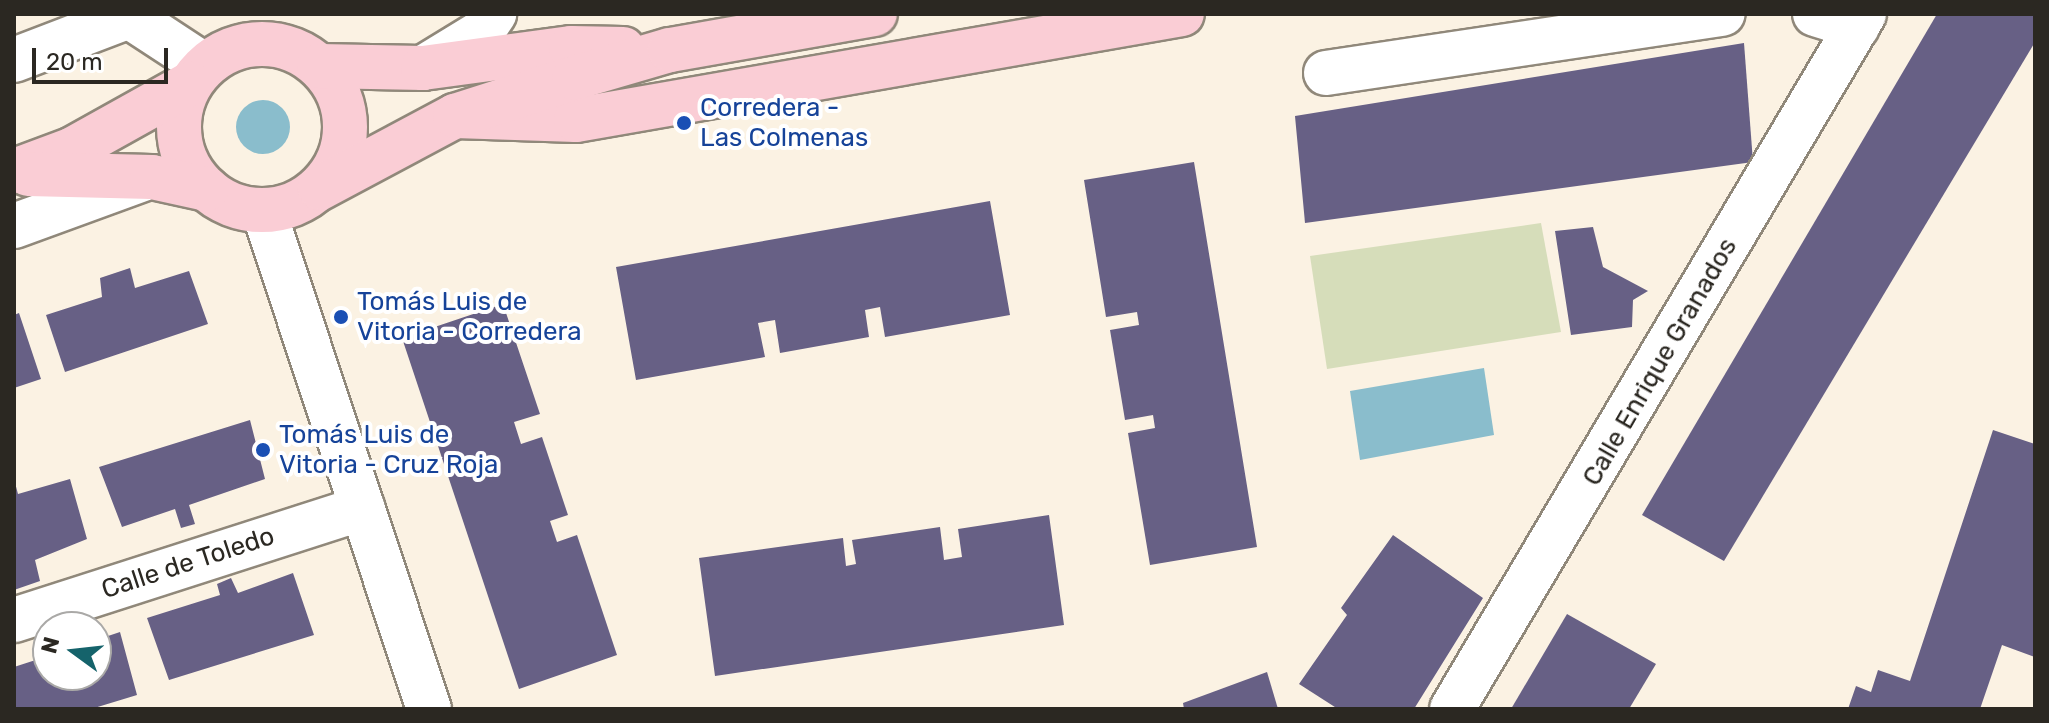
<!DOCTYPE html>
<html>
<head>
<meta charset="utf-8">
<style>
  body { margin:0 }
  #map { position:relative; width:2049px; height:723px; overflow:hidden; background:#fbf2e3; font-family:Rubik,sans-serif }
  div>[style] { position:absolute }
  .green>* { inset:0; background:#d6ddba }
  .water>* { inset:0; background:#8abdcc }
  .round { border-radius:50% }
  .building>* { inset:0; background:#676085 }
  .roads { filter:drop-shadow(2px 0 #90887a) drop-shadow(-2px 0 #90887a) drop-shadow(0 2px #90887a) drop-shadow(0 -2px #90887a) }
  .minor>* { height:44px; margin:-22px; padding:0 22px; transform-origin:22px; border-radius:22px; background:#fff }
  .major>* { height:44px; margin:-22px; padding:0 22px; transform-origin:22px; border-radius:22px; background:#facdd5 }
  .major>.ring { margin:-22px; padding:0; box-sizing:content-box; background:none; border:44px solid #facdd5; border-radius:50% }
  .dots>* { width:22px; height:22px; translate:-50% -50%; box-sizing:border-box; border:4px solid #fff; border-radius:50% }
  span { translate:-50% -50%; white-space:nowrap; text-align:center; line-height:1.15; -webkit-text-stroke:8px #fff; paint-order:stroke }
  .transit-label { font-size:26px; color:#164399 }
  .left { translate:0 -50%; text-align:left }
  .street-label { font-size:26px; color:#2b2822 }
  .frame { position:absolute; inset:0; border:16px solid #2b2822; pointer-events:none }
  .north { position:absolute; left:32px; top:611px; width:80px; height:80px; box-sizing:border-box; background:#fff; border:2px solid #aaa9a7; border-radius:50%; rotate:285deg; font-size:22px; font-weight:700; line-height:32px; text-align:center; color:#2b2822 }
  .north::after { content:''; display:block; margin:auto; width:28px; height:36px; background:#15636b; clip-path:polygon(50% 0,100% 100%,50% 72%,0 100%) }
  .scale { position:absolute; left:32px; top:48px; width:136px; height:36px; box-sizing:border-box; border:4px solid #2b2822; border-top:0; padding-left:10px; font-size:24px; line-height:28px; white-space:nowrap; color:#2b2822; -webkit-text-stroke:6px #fff; paint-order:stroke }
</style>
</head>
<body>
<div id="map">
  <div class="green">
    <i style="clip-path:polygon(1541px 223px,1561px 332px,1327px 369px,1310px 256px)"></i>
  </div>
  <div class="water">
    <i class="round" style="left:236px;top:100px;width:54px;height:54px"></i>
    <i style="clip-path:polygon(1484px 368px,1494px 435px,1360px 460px,1350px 391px)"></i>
  </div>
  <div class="building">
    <i style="clip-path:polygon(1937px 14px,2035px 14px,2035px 42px,1724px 561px,1642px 515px)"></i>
    <i style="clip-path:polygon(1744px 43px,1753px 162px,1305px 223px,1295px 116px)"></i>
    <i style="clip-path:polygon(1194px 162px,1257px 547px,1150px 565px,1128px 433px,1155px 428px,1153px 415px,1125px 420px,1110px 330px,1139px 325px,1137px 312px,1106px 317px,1084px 180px)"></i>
    <i style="clip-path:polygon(990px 201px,1010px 315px,885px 337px,880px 307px,865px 310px,869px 337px,780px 353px,775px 320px,758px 323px,765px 357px,636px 380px,616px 267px)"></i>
    <i style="clip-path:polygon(1593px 227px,1603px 267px,1648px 291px,1633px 300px,1632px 327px,1571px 335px,1555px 231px)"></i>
    <i style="clip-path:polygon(130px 268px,135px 288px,189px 271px,208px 324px,65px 372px,46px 315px,102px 297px,100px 278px)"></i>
    <i style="clip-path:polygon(503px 304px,540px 414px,514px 422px,521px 444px,542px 437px,568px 515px,550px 521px,557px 542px,577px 535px,617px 655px,519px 689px,402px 338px)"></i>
    <i style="clip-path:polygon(19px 313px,41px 379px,14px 388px,14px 315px)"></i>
    <i style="clip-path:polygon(250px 420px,265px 479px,189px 505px,195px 524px,181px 528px,175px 509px,122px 527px,99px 467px)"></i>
    <i style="clip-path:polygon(1993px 430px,2035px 444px,2035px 657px,2002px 645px,1980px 709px,1848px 709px,1856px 686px,1871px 692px,1878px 670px,1910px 681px)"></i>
    <i style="clip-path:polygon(14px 479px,18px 494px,70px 479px,87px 539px,35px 560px,40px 581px,14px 590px)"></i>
    <i style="clip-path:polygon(1049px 515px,1064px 625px,715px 676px,699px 558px,843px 538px,846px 566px,856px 564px,852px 540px,940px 527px,944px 560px,962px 557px,958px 529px)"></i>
    <i style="clip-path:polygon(1393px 535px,1483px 598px,1414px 709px,1338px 709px,1299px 684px,1347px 615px,1341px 608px)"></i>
    <i style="clip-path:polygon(293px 573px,314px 635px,169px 680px,147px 618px,220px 595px,217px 584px,231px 578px,238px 593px)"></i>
    <i style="clip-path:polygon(1567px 614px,1656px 664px,1629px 709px,1511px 709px)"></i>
    <i style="clip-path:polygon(120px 632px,137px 695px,91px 709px,14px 709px,14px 667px,48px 656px,48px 675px,96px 675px,96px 640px)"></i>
    <i style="clip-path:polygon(1267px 672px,1278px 709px,1184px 709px,1183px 703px)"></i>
  </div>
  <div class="roads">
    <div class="minor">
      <i style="left:1815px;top:14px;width:44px;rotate:17.2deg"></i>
      <i style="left:14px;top:60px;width:123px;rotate:-20.9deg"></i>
      <i style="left:129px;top:16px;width:91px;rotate:33.3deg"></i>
      <i style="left:423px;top:68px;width:69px;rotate:-31.4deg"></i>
      <i style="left:482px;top:32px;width:22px;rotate:-56deg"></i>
      <i style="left:1326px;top:73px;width:401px;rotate:-8.5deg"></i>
      <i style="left:264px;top:212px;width:524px;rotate:71.63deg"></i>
      <i style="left:14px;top:226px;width:137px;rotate:-20deg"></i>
      <i style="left:14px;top:620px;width:366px;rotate:-17.8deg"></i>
      <i style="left:1452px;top:709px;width:808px;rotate:-59.34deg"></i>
    </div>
    <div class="major">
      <i class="ring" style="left:179px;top:44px;width:122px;height:122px"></i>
      <i style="left:319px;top:66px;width:104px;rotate:1.1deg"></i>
      <i style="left:423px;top:68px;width:149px;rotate:-7.7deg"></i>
      <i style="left:571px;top:48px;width:52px;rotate:1.1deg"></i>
      <i style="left:455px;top:116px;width:121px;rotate:1.9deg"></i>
      <i style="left:576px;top:120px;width:615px;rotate:-9.92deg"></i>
      <i style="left:14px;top:171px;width:63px;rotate:-20.4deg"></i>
      <i style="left:73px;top:149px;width:134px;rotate:-29.1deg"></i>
      <i style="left:28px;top:174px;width:124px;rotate:1.4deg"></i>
      <i style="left:152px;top:177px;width:56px;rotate:12.3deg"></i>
      <i style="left:320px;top:188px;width:153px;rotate:-28.1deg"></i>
      <i style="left:455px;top:116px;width:125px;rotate:-17.7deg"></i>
      <i style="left:574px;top:78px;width:100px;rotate:-16.3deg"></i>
      <i style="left:670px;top:50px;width:208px;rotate:-10deg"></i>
    </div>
  </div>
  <div class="dots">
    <i style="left:684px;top:123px;background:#1a4fb4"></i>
    <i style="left:341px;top:317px;background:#1a4fb4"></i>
    <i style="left:263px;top:450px;background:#1a4fb4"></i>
  </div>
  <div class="transit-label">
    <span class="left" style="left:700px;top:123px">Corredera -<br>Las Colmenas</span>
    <span class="left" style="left:357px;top:317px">Tomás Luis de<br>Vitoria - Corredera</span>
    <span class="left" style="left:279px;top:450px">Tomás Luis de<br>Vitoria - Cruz Roja</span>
  </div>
  <div class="street-label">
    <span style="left:1660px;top:362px;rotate:-60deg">Calle Enrique Granados</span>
    <span style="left:188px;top:563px;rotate:-18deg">Calle de Toledo</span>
  </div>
  <div class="frame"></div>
  <div class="north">N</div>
  <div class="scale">20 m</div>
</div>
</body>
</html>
